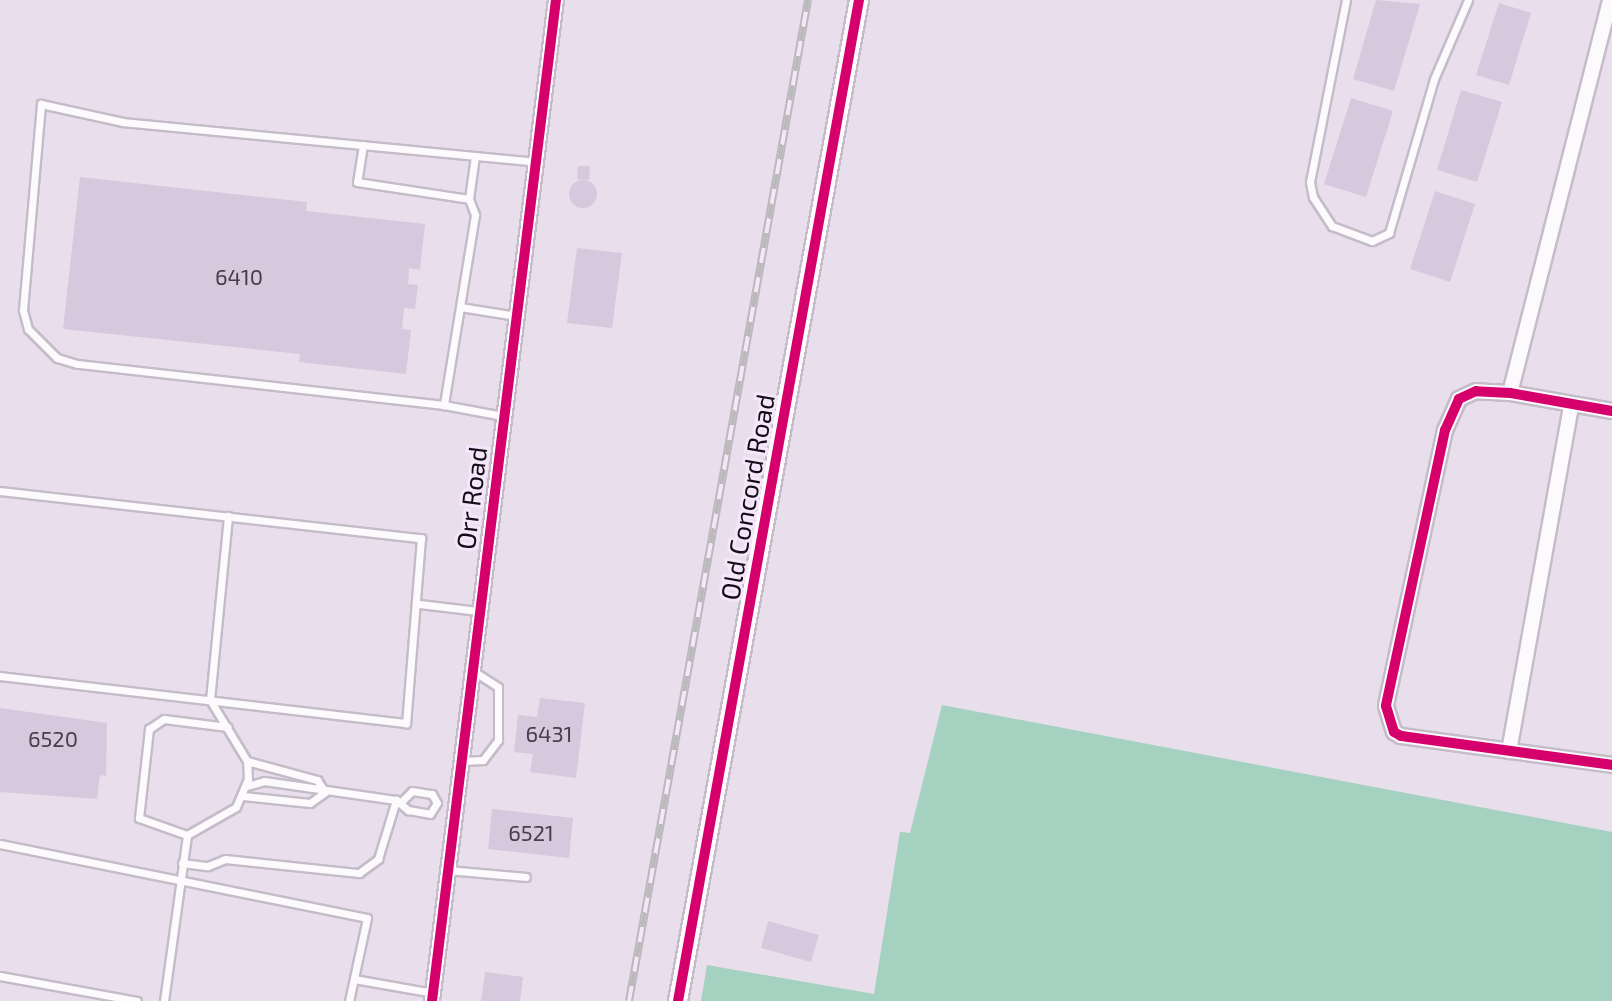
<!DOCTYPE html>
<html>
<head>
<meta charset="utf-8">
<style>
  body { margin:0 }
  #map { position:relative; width:1612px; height:1001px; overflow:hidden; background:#e8deec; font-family:"Exo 2",sans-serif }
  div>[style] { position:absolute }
  .green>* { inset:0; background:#a5d1c0 }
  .building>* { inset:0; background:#d7c8de }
  .round { border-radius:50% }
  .roads { filter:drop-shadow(2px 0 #c4bcc8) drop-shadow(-2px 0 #c4bcc8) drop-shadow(0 2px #c4bcc8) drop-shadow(0 -2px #c4bcc8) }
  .service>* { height:7px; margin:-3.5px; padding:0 3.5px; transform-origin:3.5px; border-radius:3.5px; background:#fcfafc }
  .minor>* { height:14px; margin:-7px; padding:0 7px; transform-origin:7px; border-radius:7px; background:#fcfafc }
  .tertiary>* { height:18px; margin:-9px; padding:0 9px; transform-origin:9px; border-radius:9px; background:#fcfafc }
  .rail>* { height:8px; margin-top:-4px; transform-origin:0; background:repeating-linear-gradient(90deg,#f5e6fc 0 15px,#bcb9bc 0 30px); box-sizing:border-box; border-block:2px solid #bcb9bc }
  .cycleway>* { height:10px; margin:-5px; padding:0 5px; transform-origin:5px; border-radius:5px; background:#d6006c }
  span { translate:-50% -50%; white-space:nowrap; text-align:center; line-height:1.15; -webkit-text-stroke:6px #f5e6fc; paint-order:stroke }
  .number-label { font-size:22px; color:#463e4a }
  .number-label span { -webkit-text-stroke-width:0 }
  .street-label { font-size:26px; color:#130d16 }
</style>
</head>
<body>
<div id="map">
  <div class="green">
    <i style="clip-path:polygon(942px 705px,1612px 832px,1612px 1001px,701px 1001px,707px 965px,874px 994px,900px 832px,910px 833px)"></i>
  </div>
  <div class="building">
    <i style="clip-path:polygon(1376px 0,1420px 4px,1394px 91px,1353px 79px)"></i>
    <i style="clip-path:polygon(1499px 3px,1531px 13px,1509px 85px,1476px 75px)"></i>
    <i style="clip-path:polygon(1461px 90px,1502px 102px,1477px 182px,1437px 170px)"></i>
    <i style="clip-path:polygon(1351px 98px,1393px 111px,1366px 197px,1324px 184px)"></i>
    <i style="clip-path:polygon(578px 166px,590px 166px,589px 180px,577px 179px)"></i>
    <i style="clip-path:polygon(80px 177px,307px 202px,306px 211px,425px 224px,420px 270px,409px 268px,408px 284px,418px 285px,415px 309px,404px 308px,402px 329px,411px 330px,406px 374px,299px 362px,300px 354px,63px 329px)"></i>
    <i class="round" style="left:569px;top:180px;width:28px;height:28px"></i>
    <i style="clip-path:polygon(1435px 191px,1475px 204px,1450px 282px,1410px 269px)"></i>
    <i style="clip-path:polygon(577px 248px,622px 253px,612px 328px,567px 323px)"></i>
    <i style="clip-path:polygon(540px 698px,585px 703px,576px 778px,530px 772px,533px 754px,514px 752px,518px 715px,537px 717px)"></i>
    <i style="clip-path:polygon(0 708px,107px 723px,106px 776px,100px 775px,97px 799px,0 792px)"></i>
    <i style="clip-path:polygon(492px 809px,573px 818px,569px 858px,488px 849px)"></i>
    <i style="clip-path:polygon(768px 921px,819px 935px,811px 962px,761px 948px)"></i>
    <i style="clip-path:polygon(485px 972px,523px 977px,520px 1001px,481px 1001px)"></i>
  </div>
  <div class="roads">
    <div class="service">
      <i style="left:1346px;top:0;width:186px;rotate:101.2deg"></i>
      <i style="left:1310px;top:182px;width:15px;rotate:79deg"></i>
      <i style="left:1313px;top:197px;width:35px;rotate:57deg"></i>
      <i style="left:1332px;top:226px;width:43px;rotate:20.6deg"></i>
      <i style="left:1372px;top:241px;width:19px;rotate:-25deg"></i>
      <i style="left:1389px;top:233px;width:160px;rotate:-73.7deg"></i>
      <i style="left:1434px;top:79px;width:86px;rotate:-66.7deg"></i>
      <i style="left:363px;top:145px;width:37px;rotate:99deg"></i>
      <i style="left:357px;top:182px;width:113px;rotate:8.6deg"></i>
      <i style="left:469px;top:199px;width:17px;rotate:69deg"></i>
      <i style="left:475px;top:215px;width:193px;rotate:99.3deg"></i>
      <i style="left:444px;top:405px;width:369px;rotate:-173.6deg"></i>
      <i style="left:77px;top:364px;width:21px;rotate:-163deg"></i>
      <i style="left:57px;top:358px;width:41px;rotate:-135deg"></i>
      <i style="left:28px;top:329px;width:20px;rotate:-105deg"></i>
      <i style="left:23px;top:310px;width:207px;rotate:-85deg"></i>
      <i style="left:41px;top:104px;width:84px;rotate:12.4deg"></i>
      <i style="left:123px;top:122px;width:415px;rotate:5.5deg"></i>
      <i style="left:469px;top:199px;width:43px;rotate:-82.1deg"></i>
      <i style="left:460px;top:307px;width:57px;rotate:9.1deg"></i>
      <i style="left:444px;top:405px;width:60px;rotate:10.6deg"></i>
      <i style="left:0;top:491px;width:424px;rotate:6.4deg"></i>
      <i style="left:421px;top:538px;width:186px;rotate:94.6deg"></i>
      <i style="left:406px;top:723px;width:409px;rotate:-173.4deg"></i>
      <i style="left:419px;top:604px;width:60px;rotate:6.7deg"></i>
      <i style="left:247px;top:761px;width:73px;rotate:15.2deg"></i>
      <i style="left:317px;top:780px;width:14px;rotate:56deg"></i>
      <i style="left:462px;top:761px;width:21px;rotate:-3deg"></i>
      <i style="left:483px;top:760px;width:25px;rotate:-53deg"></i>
      <i style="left:498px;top:740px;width:53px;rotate:-90deg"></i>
      <i style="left:498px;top:687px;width:30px;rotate:-147deg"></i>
      <i style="left:247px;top:786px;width:18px;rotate:-16deg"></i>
      <i style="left:264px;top:781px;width:133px;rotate:8.2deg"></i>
      <i style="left:396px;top:800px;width:16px;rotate:40deg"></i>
      <i style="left:408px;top:810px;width:22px;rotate:10deg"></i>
      <i style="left:430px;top:814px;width:13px;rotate:-58deg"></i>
      <i style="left:243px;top:796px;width:67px;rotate:6deg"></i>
      <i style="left:310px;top:803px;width:19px;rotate:-36deg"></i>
      <i style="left:402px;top:801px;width:14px;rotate:-45deg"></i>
      <i style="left:412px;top:791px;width:20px;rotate:9deg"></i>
      <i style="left:432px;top:794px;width:10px;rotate:61deg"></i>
      <i style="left:187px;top:835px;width:51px;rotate:-160.5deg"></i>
      <i style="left:139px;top:818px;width:90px;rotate:-83.6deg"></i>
      <i style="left:149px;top:729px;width:18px;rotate:-34deg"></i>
      <i style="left:164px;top:719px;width:64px;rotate:7.2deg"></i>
      <i style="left:0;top:844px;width:374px;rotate:11.4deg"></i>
      <i style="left:367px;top:918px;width:85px;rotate:102.2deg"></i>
      <i style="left:182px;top:863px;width:26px;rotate:7deg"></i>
      <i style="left:208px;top:866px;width:18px;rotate:-22deg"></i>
      <i style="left:225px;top:859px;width:135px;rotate:6deg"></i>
      <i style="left:359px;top:873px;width:24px;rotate:-36deg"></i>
      <i style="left:378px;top:859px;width:62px;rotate:-73deg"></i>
      <i style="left:448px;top:870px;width:78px;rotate:5.1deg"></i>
      <i style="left:0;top:976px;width:139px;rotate:10.3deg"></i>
      <i style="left:354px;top:979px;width:80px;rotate:10deg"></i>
      <i style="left:164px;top:1001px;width:168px;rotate:-82.1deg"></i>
      <i style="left:187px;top:835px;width:56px;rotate:-29.7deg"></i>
      <i style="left:236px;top:807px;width:30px;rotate:-67deg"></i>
      <i style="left:248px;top:779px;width:18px;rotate:-93deg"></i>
      <i style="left:247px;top:761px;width:71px;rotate:-121.2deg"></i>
      <i style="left:210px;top:700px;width:185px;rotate:-84.4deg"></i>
    </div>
    <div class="minor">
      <i style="left:1510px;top:393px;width:406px;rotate:-75.7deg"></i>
      <i style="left:1612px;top:411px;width:104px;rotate:-170deg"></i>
      <i style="left:1510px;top:393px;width:34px;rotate:-177deg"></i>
      <i style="left:1476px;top:391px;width:19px;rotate:155deg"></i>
      <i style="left:1459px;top:399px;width:34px;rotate:114deg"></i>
      <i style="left:1445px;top:430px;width:282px;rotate:102.1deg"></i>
      <i style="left:1386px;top:706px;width:27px;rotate:73deg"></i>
      <i style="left:1394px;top:732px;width:8px;rotate:30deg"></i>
      <i style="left:1401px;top:736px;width:213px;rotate:7.8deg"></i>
      <i style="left:1509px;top:751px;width:352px;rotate:-79.8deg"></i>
      <i style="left:432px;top:1001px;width:1009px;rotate:-82.94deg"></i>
    </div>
    <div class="tertiary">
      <i style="left:678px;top:1001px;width:1017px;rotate:-79.75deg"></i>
    </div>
  </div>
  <div class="rail">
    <i style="left:629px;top:1001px;width:1017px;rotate:-79.86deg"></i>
  </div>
  <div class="cycleway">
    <i style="left:1612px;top:411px;width:104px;rotate:-170deg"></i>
    <i style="left:1510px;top:393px;width:34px;rotate:-177deg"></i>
    <i style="left:1476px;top:391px;width:19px;rotate:155deg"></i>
    <i style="left:1459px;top:399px;width:34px;rotate:114deg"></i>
    <i style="left:1445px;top:430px;width:282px;rotate:102.1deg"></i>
    <i style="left:1386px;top:706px;width:27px;rotate:73deg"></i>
    <i style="left:1394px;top:732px;width:8px;rotate:30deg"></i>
    <i style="left:1401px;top:736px;width:213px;rotate:7.8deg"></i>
    <i style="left:432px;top:1001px;width:1009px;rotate:-82.94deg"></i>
    <i style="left:678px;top:1001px;width:1017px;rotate:-79.75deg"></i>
  </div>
  <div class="number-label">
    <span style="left:239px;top:277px">6410</span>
    <span style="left:549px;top:734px">6431</span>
    <span style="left:53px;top:739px">6520</span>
    <span style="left:531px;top:833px">6521</span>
  </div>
  <div class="street-label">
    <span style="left:747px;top:497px;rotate:-80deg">Old Concord Road</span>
    <span style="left:471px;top:498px;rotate:-83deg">Orr Road</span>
  </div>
</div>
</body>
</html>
